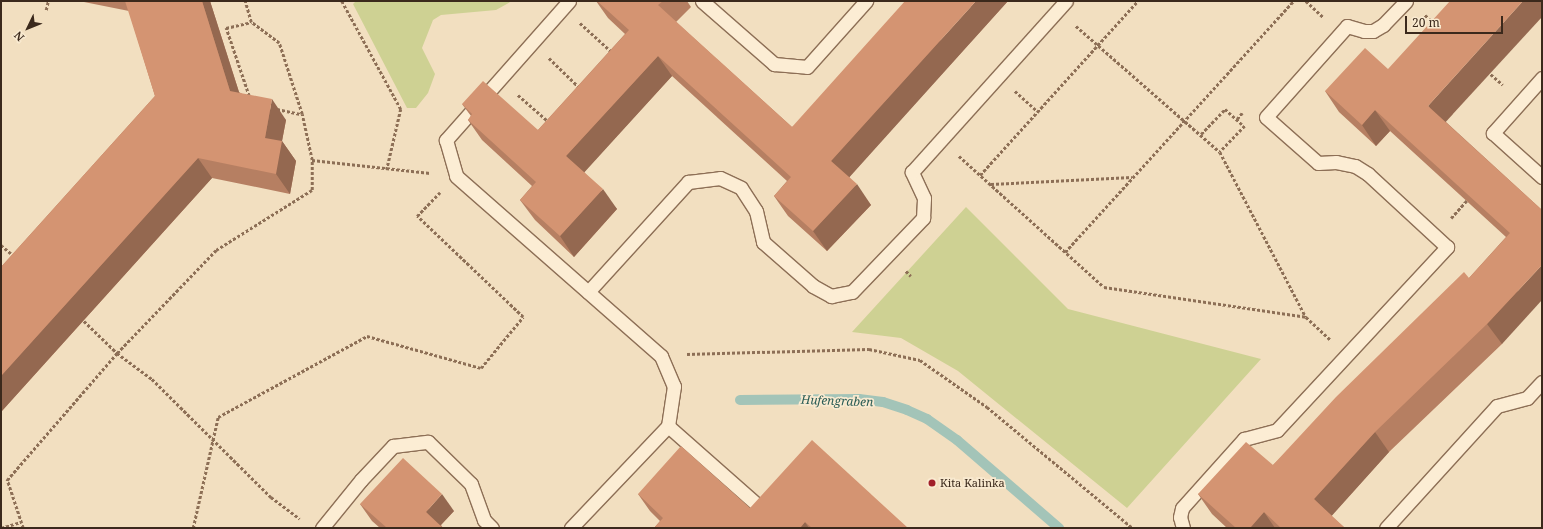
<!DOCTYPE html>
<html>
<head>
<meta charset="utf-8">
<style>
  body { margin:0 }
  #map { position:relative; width:1543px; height:529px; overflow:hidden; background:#f2dfc0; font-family:"Noto Serif",serif }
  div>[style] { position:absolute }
  .green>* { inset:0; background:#ced193 }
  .stream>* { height:10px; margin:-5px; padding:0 5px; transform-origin:5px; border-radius:5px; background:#a3c4b8 }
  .path>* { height:2.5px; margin-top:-1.25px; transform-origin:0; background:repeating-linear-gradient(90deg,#8d6f56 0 3px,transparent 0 5px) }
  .roads { filter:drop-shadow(1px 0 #8d6f56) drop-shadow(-1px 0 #8d6f56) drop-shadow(0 1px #8d6f56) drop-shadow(0 -1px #8d6f56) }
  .lane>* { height:13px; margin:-6.5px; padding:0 6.5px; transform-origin:6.5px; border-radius:6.5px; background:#fcedd4 }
  .wall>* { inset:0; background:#b67f62 }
  .shaded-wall>* { inset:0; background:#946850 }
  .building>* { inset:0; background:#d49472 }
  .dots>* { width:11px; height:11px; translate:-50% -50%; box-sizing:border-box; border:2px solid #f9ead0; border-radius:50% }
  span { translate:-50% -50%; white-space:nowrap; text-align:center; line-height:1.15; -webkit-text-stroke:3.5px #f9ead0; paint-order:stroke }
  .poi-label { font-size:11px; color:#3b291c }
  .left { translate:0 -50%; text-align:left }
  .water-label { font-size:12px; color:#2a5c55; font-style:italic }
  .frame { position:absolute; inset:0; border:2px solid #3b291c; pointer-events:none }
  .north { position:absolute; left:8px; top:8px; width:40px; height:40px; -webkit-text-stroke:3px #f9ead0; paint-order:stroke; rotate:227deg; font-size:11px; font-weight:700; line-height:16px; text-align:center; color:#3b291c }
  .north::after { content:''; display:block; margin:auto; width:14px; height:18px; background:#3b291c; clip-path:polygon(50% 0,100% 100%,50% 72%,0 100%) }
  .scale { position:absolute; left:1405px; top:16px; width:98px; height:18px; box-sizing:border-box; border:2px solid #3b291c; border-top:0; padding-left:5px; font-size:12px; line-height:14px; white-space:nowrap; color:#3b291c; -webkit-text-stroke:3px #f9ead0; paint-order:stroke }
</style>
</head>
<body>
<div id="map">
  <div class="green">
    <i style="clip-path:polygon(356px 1px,512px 1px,496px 10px,441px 15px,433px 20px,422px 48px,435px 74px,428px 93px,416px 108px,407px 108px,353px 4px)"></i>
    <i style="clip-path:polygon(966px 207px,1068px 309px,1261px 359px,1127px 508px,958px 371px,901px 338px,852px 332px)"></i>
  </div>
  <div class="stream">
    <i style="left:740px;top:400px;width:119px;rotate:-0.5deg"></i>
    <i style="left:859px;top:399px;width:24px;rotate:7deg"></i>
    <i style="left:883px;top:402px;width:25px;rotate:18deg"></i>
    <i style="left:907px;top:410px;width:22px;rotate:24deg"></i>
    <i style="left:927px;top:419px;width:37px;rotate:35deg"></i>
    <i style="left:957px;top:440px;width:135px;rotate:40.8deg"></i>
  </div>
  <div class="path">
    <i style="left:342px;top:1px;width:123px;rotate:61.4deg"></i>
    <i style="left:401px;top:109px;width:62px;rotate:103.1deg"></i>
    <i style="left:1306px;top:1px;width:23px;rotate:43deg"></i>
    <i style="left:46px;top:10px;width:9px;rotate:-77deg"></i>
    <i style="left:1425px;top:15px;width:11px;rotate:41deg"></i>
    <i style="left:580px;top:23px;width:43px;rotate:42.2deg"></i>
    <i style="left:1076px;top:26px;width:191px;rotate:41.2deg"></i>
    <i style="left:549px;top:58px;width:43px;rotate:44.1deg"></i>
    <i style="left:1487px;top:71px;width:21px;rotate:41deg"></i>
    <i style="left:1015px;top:91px;width:30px;rotate:42deg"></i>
    <i style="left:518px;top:95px;width:41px;rotate:41.1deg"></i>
    <i style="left:249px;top:96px;width:72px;rotate:-108.7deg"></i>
    <i style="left:226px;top:28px;width:26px;rotate:-13deg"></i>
    <i style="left:277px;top:109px;width:25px;rotate:12deg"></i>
    <i style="left:1237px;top:119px;width:8px;rotate:-50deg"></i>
    <i style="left:1245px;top:126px;width:36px;rotate:134deg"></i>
    <i style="left:1220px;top:152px;width:186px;rotate:62.5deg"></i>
    <i style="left:1306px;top:317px;width:33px;rotate:43deg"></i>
    <i style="left:1201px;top:134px;width:35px;rotate:-46deg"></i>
    <i style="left:1225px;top:109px;width:24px;rotate:42deg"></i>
    <i style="left:959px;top:156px;width:195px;rotate:42.1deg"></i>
    <i style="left:1104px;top:287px;width:204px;rotate:8.4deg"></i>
    <i style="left:312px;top:160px;width:119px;rotate:6.3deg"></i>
    <i style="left:980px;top:175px;width:235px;rotate:-47.8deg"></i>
    <i style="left:991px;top:184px;width:141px;rotate:-2.8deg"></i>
    <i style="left:1451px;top:218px;width:25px;rotate:-48deg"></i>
    <i style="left:1px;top:245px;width:17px;rotate:40deg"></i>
    <i style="left:1065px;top:252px;width:339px;rotate:-47.7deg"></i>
    <i style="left:906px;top:271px;width:7px;rotate:45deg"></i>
    <i style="left:84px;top:321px;width:46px;rotate:44.1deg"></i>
    <i style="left:117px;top:353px;width:44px;rotate:36.6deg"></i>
    <i style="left:152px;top:379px;width:168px;rotate:44.8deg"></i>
    <i style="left:271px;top:497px;width:36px;rotate:37deg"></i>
    <i style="left:687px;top:354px;width:182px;rotate:-1.6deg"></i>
    <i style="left:869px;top:349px;width:52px;rotate:12.2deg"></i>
    <i style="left:920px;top:360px;width:82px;rotate:35deg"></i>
    <i style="left:987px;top:407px;width:190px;rotate:39.7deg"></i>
    <i style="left:1px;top:528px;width:21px;rotate:-17deg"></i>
    <i style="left:23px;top:528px;width:51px;rotate:-108.4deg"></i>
    <i style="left:7px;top:480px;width:168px;rotate:-49.1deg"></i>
    <i style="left:117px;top:353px;width:143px;rotate:-46.1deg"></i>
    <i style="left:216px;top:250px;width:113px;rotate:-32deg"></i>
    <i style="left:312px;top:190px;width:30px;rotate:-90deg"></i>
    <i style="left:312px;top:160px;width:47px;rotate:-102.3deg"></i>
    <i style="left:302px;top:114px;width:75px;rotate:-107.9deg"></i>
    <i style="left:279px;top:43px;width:35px;rotate:-143deg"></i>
    <i style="left:251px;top:22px;width:22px;rotate:-106deg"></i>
    <i style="left:193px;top:528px;width:114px;rotate:-77.3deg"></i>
    <i style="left:218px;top:417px;width:170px;rotate:-28.5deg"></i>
    <i style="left:367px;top:336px;width:118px;rotate:15.7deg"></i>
    <i style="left:481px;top:368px;width:66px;rotate:-50.5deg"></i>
    <i style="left:523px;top:317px;width:146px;rotate:-136.4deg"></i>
    <i style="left:417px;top:216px;width:33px;rotate:-46deg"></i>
  </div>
  <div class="roads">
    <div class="lane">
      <i style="left:569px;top:1px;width:186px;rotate:131.5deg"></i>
      <i style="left:446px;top:140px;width:37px;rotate:74deg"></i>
      <i style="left:456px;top:176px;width:273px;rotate:41.3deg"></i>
      <i style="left:661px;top:356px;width:33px;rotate:67deg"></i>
      <i style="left:674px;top:386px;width:40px;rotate:98.5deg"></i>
      <i style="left:668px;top:426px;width:141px;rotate:133.6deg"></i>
      <i style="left:702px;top:1px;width:96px;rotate:41.2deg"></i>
      <i style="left:774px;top:64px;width:33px;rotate:5deg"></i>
      <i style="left:807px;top:67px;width:89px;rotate:-48.2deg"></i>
      <i style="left:1542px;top:78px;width:74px;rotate:131.7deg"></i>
      <i style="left:1493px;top:133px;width:66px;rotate:41.9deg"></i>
      <i style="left:588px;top:292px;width:149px;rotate:-47.7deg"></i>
      <i style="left:688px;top:182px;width:32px;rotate:-7deg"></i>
      <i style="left:720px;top:178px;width:23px;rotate:25deg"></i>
      <i style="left:741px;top:188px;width:27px;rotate:57deg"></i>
      <i style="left:756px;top:211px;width:32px;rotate:77deg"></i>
      <i style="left:763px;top:242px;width:67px;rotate:41.3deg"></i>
      <i style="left:813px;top:286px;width:21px;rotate:29deg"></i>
      <i style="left:831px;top:296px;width:21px;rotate:-11deg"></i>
      <i style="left:852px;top:292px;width:103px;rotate:-46.2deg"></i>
      <i style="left:923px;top:218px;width:20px;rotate:-87deg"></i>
      <i style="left:924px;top:198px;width:29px;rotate:-115deg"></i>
      <i style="left:912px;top:172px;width:230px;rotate:-48deg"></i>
      <i style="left:668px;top:426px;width:115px;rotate:41.5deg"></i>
      <i style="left:322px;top:528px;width:62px;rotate:-50.9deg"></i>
      <i style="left:361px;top:480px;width:47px;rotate:-46.7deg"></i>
      <i style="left:393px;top:446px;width:35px;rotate:-7deg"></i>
      <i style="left:428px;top:442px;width:60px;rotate:44.3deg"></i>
      <i style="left:471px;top:484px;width:38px;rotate:70deg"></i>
      <i style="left:484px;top:520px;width:11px;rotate:45deg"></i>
      <i style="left:1183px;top:528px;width:11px;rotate:-105deg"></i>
      <i style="left:1180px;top:517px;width:9px;rotate:-77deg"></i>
      <i style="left:1182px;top:508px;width:93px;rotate:-48.1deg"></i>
      <i style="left:1244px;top:439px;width:34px;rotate:-15deg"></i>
      <i style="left:1277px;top:430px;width:250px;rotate:-47.1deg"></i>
      <i style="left:1447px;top:247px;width:108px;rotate:-137.3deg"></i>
      <i style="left:1368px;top:174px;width:15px;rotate:-148deg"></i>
      <i style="left:1355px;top:166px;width:19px;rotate:-168deg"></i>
      <i style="left:1336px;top:162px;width:18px;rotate:177deg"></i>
      <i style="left:1318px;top:163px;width:69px;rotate:-138.5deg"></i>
      <i style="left:1266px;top:117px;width:122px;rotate:-48.3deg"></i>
      <i style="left:1347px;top:26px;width:18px;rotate:16deg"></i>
      <i style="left:1364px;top:31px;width:9px"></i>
      <i style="left:1373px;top:31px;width:12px;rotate:-31deg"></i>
      <i style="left:1383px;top:25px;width:33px;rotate:-46deg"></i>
      <i style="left:1386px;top:528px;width:165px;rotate:-47.7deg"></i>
      <i style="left:1497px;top:406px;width:31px;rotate:-15deg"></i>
      <i style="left:1527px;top:398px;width:22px;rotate:-47deg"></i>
    </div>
  </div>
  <div class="wall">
    <i style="clip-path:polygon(79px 1px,210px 1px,239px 92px,286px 120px,282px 141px,296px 161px,290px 194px,212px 178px,1px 412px,1px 267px,155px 96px,129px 11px)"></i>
    <i style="clip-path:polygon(596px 1px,687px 1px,691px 7px,676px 22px,792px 127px,1008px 1px,849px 177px,871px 205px,827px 251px,788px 216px,774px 196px,787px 181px,672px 76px,584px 172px,617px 209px,574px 257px,535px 220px,520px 200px,532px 186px,482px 140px,468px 120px,471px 116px,462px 104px,538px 130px,625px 34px,608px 18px)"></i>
    <i style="clip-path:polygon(1325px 91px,1446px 122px,1542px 210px,1502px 344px,1389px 452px,1331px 516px,1345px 528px,1227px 528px,1212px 514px,1198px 494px,1273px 465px,1469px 278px,1506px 237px,1390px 131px,1376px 146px,1339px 112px)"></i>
    <i style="clip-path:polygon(638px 494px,750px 508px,908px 528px,654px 528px,660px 521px,650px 511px)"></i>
    <i style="clip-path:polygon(360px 504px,454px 511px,441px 525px,443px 528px,380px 528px,372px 521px)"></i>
  </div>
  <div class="shaded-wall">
    <i style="clip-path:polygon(202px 1px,210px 1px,245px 111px,230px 91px)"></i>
    <i style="clip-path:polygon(976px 1px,1008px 1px,846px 181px,831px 161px)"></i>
    <i style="clip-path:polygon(1523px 1px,1542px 1px,1542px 17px,1442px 126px,1428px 106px)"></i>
    <i style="clip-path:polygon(658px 56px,672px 76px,581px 176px,566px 156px)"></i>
    <i style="clip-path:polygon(272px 99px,286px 120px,282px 141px,296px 161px,290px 194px,276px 174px,265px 138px)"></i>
    <i style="clip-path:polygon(1375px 110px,1390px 131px,1376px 146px,1362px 125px)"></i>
    <i style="clip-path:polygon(198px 158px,212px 178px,1px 412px,1px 376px)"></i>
    <i style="clip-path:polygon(857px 184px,871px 205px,827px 251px,813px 231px)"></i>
    <i style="clip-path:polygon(603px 189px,617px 209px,574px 257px,560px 236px)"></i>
    <i style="clip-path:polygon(1542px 265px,1542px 300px,1502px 344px,1487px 324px)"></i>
    <i style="clip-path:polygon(1375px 432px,1389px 452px,1328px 520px,1314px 499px)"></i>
    <i style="clip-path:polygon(442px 494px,454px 511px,438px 528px,426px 512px)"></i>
    <i style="clip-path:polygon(1264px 512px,1275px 528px,1250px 528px)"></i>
    <i style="clip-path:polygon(805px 522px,809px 528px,800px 528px)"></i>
  </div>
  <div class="building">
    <i style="clip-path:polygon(125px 1px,202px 1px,230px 91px,272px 99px,265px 138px,282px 141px,276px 174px,198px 158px,1px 376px,1px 267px,155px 96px)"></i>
    <i style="clip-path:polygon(597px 1px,663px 1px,658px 5px,792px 127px,905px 1px,976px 1px,831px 161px,857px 184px,813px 231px,774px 196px,791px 177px,658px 56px,566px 156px,603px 189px,560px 236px,520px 200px,536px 182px,468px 120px,472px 114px,462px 104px,483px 81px,538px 130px,629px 30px)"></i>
    <i style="clip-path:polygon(1450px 1px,1523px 1px,1428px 106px,1542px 210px,1542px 265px,1487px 324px,1375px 432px,1314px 499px,1345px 528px,1281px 528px,1264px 512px,1250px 528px,1236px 528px,1198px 494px,1246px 442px,1273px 465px,1336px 397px,1464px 272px,1469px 278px,1510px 233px,1375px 110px,1362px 125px,1325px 91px,1365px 48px,1388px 69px)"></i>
    <i style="clip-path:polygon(812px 440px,908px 528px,812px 528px,805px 522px,800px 528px,654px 528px,663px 518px,638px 494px,681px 446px,750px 508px)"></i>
    <i style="clip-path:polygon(403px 458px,442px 494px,426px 512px,443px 528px,387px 528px,360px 504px)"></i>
  </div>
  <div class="dots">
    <i style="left:932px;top:483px;background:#a1202a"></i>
  </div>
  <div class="poi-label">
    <span class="left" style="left:940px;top:483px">Kita Kalinka</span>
  </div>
  <div class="water-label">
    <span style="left:837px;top:401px;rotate:2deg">Hufengraben</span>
  </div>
  <div class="frame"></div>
  <div class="north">N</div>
  <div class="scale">20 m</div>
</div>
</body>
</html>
